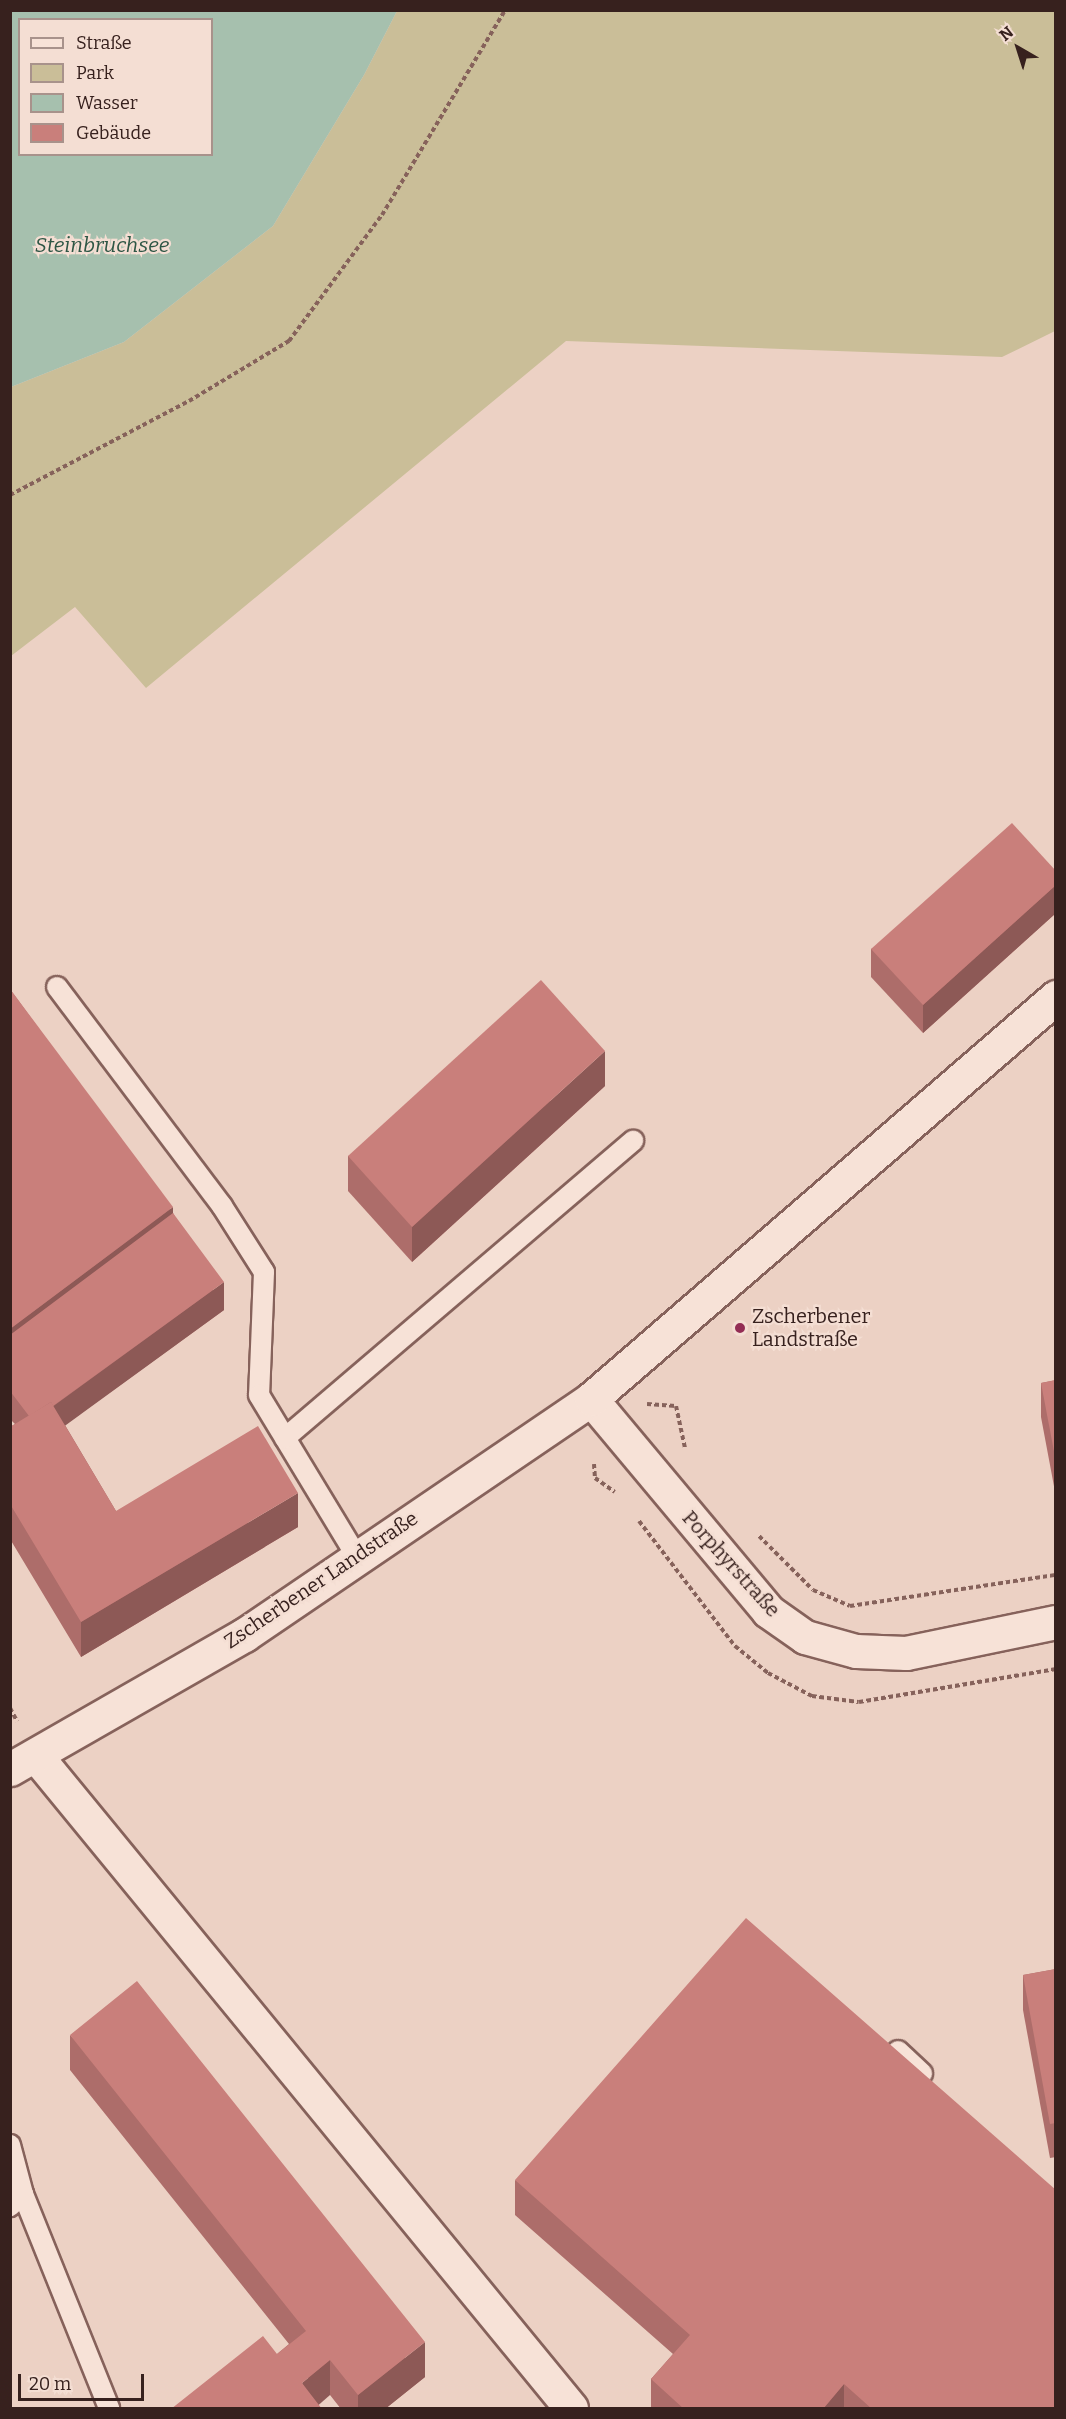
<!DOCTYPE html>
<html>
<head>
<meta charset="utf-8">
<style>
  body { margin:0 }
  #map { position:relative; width:1066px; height:2419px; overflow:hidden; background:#ecd1c4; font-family:Bitter,serif }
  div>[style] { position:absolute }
  .green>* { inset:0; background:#cabe98 }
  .water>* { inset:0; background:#a6c0ae }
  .path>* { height:4px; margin-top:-2px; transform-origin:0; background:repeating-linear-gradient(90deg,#86625b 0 4.5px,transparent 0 7.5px) }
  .roads { filter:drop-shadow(2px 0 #86625b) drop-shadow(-2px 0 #86625b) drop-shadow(0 2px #86625b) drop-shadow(0 -2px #86625b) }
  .service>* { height:20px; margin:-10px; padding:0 10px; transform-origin:10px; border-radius:10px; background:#f7e2d7 }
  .minor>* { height:33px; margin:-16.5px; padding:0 16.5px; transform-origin:16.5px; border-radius:16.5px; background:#f7e2d7 }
  .tertiary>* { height:33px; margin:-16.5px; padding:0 16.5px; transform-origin:16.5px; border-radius:16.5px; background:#f7e2d7 }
  .wall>* { inset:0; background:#ad6d6a }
  .shaded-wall>* { inset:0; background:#8d5956 }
  .building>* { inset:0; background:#c97f7b }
  .dots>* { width:16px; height:16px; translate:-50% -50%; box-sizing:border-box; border:3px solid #f4ded3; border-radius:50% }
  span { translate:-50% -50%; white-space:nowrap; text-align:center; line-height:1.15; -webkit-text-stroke:4.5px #f4ded3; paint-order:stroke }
  .poi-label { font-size:20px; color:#37211e }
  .left { translate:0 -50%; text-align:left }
  .street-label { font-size:20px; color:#37211e }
  .water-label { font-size:21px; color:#2e5645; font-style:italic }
  .frame { position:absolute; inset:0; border:12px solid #37211e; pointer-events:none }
  .legend { position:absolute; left:18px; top:18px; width:195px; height:138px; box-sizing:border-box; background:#f4ded3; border:2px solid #a8928b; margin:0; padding:8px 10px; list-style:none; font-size:18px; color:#37211e }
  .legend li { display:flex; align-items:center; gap:12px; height:30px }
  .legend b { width:30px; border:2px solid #a8928b }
  .north { position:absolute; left:988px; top:18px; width:60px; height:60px; -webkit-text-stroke:4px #f4ded3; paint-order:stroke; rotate:321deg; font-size:16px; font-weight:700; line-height:24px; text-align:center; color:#37211e }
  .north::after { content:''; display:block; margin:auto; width:21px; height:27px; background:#37211e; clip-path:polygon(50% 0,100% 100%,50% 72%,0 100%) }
  .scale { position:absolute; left:18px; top:2374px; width:126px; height:27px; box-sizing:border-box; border:3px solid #37211e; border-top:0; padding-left:8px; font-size:18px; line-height:21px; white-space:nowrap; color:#37211e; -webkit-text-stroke:4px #f4ded3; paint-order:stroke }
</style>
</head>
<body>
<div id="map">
  <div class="green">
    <i style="clip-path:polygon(397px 11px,1055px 11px,1055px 331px,1002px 357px,566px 341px,146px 688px,75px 607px,11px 656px,11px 387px,124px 342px,273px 226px,364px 75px)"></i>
  </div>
  <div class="water">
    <i style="clip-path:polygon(evenodd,11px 10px,397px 10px,397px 11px,364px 75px,273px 226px,124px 342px,11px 387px,11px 10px,20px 20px,212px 20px,212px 154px,20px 154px,20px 20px)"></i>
  </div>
  <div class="path">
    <i style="left:10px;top:495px;width:202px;rotate:-27.7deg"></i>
    <i style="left:189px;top:401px;width:117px;rotate:-31deg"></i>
    <i style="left:289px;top:341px;width:157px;rotate:-53.6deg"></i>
    <i style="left:382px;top:215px;width:239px;rotate:-59deg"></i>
    <i style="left:647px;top:1404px;width:29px;rotate:4deg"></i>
    <i style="left:676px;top:1406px;width:43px;rotate:77.9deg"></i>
    <i style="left:594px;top:1464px;width:14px;rotate:86deg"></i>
    <i style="left:595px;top:1478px;width:24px;rotate:35deg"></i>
    <i style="left:639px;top:1521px;width:158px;rotate:52.5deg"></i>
    <i style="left:735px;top:1646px;width:43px;rotate:39.3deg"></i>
    <i style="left:768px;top:1673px;width:50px;rotate:27.6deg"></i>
    <i style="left:812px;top:1696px;width:47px;rotate:7.3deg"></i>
    <i style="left:859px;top:1702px;width:200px;rotate:-9.5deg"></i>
    <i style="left:759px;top:1536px;width:76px;rotate:45deg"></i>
    <i style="left:813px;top:1590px;width:40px;rotate:23.4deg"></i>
    <i style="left:850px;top:1606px;width:208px;rotate:-8.6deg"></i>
    <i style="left:10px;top:1708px;width:15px;rotate:62deg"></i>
  </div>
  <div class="roads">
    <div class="service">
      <i style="left:57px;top:987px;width:274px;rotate:53deg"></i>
      <i style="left:222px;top:1206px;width:78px;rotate:57.5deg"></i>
      <i style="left:264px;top:1272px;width:123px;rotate:92.3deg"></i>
      <i style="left:259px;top:1395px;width:187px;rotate:58.8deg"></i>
      <i style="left:285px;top:1438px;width:458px;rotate:-40.5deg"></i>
      <i style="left:898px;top:2051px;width:33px;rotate:43deg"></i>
      <i style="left:10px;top:2145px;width:51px;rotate:75.1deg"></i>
      <i style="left:23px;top:2194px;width:18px;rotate:137deg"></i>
      <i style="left:23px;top:2194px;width:231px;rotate:68.1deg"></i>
    </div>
    <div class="minor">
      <i style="left:591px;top:1399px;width:276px;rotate:50.1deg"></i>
      <i style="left:768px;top:1611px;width:45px;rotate:35.1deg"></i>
      <i style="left:805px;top:1637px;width:53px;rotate:15.4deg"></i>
      <i style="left:856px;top:1651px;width:50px;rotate:2.3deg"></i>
      <i style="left:906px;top:1653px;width:153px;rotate:-11.7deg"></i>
      <i style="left:37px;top:1757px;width:842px;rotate:50.64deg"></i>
    </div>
    <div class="tertiary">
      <i style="left:10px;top:1769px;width:270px;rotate:-29.8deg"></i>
      <i style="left:244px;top:1635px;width:420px;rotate:-34.2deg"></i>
      <i style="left:591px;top:1399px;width:615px;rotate:-40.84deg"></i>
    </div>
  </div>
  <div class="wall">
    <i style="clip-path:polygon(1056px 871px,1056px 913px,923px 1033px,871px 977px,871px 949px)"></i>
    <i style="clip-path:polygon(10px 989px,173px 1213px,224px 1310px,65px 1425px,116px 1511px,298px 1527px,81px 1657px,10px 1539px,10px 1427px,15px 1424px,10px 1419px)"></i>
    <i style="clip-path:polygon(605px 1086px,412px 1262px,348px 1191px,348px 1156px)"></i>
    <i style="clip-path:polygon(1056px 1380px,1056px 1497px,1041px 1417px,1041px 1383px)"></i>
    <i style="clip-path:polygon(1056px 1969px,1056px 2157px,1050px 2158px,1023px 2010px,1023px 1975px)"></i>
    <i style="clip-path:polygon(70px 2035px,425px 2377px,385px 2409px,341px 2409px,330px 2395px,277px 2354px,289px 2344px,70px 2070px)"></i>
    <i style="clip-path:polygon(515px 2180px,1056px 2409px,651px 2409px,651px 2379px,673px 2354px,515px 2215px)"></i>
  </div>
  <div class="shaded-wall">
    <i style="clip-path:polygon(1056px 885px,1056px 913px,923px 1033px,923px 1005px)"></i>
    <i style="clip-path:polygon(605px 1051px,605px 1086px,412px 1262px,412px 1227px)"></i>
    <i style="clip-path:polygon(173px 1207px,173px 1241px,10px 1363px,10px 1329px)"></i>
    <i style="clip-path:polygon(224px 1282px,224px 1310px,33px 1449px,33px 1421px)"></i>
    <i style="clip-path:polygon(298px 1493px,298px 1527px,81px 1657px,81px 1622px)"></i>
    <i style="clip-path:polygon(425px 2342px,425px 2377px,385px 2409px,358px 2409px,358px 2395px)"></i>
    <i style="clip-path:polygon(330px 2360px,330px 2395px,314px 2409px,302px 2383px)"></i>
    <i style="clip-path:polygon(844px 2384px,844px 2409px,823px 2409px)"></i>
  </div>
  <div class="building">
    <i style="clip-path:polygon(1012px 823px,1056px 871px,1056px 885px,923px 1005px,871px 949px)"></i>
    <i style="clip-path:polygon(541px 980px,605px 1051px,412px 1227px,348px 1156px)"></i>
    <i style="clip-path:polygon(10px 989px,173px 1207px,10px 1329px)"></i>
    <i style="clip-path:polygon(173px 1213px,224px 1282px,53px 1406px,51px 1402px,29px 1416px,10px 1391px,10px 1335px)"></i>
    <i style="clip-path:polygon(1056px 1380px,1056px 1462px,1041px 1383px)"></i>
    <i style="clip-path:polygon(51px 1402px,116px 1511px,258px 1426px,298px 1493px,81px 1622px,10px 1504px,10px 1427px)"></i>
    <i style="clip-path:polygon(746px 1918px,1056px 2190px,1056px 2409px,872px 2409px,844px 2384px,823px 2409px,684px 2409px,651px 2379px,690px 2335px,515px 2180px)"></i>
    <i style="clip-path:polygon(1056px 1969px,1056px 2123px,1050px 2124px,1023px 1975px)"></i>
    <i style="clip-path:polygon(137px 1981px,425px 2342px,358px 2395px,330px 2360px,302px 2383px,322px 2409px,171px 2409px,263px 2336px,277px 2354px,306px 2331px,70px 2035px)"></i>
  </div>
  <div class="dots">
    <i style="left:740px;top:1328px;background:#932d54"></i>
  </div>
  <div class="poi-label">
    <span class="left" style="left:752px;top:1328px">Zscherbener<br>Landstraße</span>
  </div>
  <div class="street-label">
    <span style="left:731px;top:1564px;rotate:48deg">Porphyrstraße</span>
    <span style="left:321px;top:1580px;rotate:-34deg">Zscherbener Landstraße</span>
  </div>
  <div class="water-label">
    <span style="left:102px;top:245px">Steinbruchsee</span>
  </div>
  <div class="frame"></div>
  <ul class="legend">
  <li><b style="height:8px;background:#f7e2d7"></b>Straße</li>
  <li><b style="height:16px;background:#cabe98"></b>Park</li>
  <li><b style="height:16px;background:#a6c0ae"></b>Wasser</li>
  <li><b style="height:16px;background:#c97f7b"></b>Gebäude</li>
  </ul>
  <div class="north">N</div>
  <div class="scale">20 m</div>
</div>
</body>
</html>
